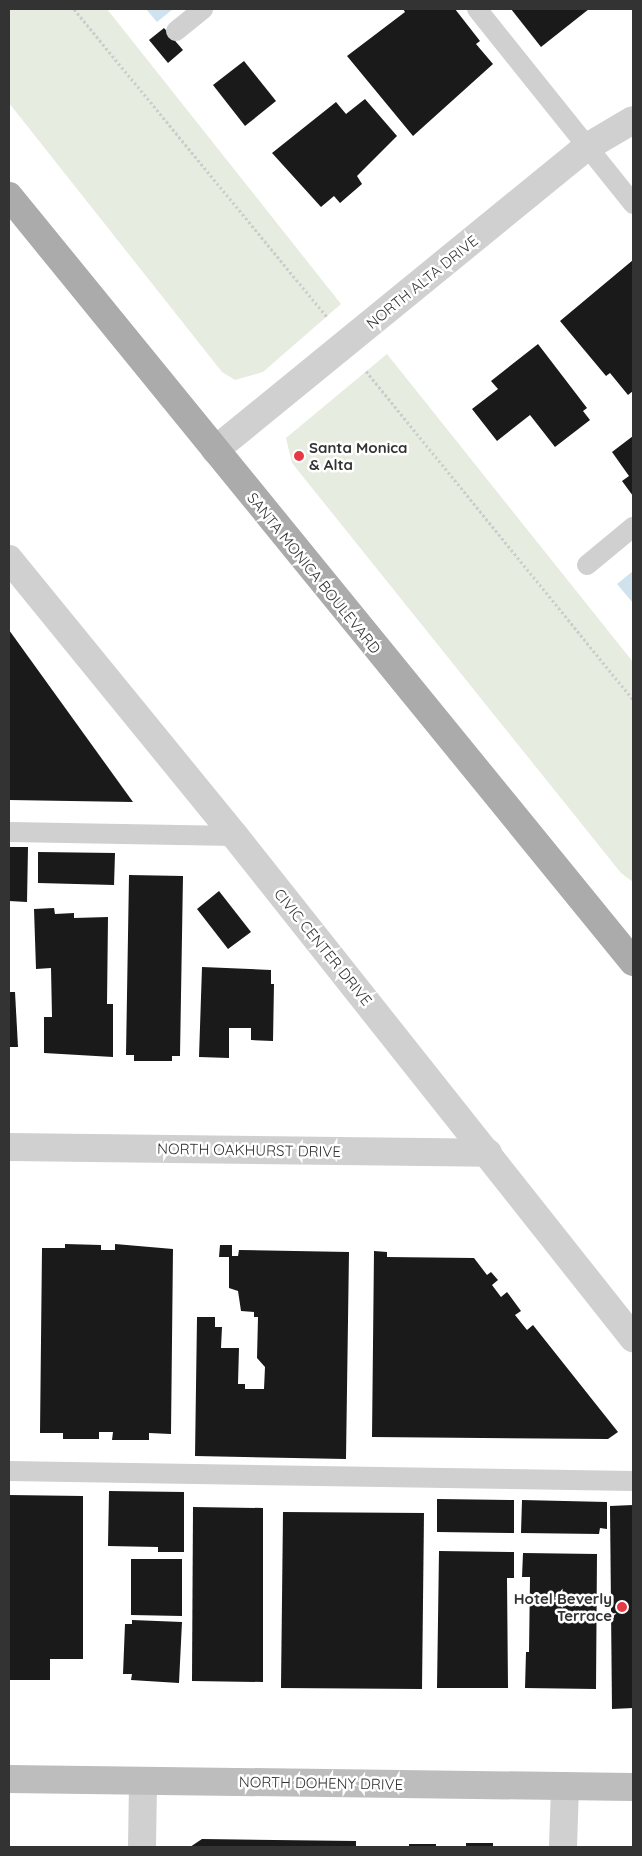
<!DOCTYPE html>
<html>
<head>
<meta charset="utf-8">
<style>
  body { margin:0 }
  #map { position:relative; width:642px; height:1856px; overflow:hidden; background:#fff; font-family:Quicksand,sans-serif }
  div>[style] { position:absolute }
  .green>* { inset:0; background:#e6ecdf }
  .water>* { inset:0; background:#cfe2ee }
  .building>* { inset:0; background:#1a1a1a }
  .path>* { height:3px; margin-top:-1.5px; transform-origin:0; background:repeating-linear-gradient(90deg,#cdcdcd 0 2.5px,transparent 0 5px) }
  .service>* { height:20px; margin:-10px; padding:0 10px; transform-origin:10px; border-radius:10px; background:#d0d0d0 }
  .minor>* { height:28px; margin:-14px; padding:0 14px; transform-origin:14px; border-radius:14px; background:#d0d0d0 }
  .secondary>* { height:28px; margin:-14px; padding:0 14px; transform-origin:14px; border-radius:14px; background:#bdbdbd }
  .primary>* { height:28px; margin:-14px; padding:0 14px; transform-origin:14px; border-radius:14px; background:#ababab }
  .dots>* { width:14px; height:14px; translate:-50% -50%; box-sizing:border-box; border:2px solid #fff; border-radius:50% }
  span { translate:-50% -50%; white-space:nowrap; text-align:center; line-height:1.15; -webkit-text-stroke:5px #fff; paint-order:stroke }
  .street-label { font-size:15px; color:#333 }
  .poi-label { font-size:15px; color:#333; font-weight:700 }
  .left { translate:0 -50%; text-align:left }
  .right { translate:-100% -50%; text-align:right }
  .frame { position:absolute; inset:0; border:10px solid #333; pointer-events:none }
</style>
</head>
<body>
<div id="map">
  <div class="green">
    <i style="clip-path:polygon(9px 9px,107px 9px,341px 304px,263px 372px,235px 380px,222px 372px,9px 103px)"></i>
    <i style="clip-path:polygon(387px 354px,633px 662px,633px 882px,621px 873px,292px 463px,286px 438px)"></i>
  </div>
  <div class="water">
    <i style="clip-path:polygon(146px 9px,173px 9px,157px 22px)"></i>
    <i style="clip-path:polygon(633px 571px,633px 603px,617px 584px)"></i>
  </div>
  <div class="building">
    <i style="clip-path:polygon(403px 9px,455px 9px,480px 41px,476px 44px,493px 64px,413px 136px,347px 56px,405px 12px)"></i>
    <i style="clip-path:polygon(511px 9px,589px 9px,541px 47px)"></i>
    <i style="clip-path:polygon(164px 28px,183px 50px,168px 63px,149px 40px)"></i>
    <i style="clip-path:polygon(244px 61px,276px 101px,245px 126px,213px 85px)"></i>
    <i style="clip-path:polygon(365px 99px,397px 136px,357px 176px,362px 184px,340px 203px,334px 196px,321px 207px,272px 153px,336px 102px,346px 114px)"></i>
    <i style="clip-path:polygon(633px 260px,633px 391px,628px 395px,610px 373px,606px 376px,560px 321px)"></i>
    <i style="clip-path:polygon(538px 344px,587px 408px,583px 411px,590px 420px,555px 447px,530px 415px,497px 441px,472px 409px,498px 389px,491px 381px)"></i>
    <i style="clip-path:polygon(633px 436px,633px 496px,622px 481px,629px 476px,612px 452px)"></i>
    <i style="clip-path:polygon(9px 630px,133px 802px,9px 800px)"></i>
    <i style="clip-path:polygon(9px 847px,28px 847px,27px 902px,9px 901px)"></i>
    <i style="clip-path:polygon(38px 852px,115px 853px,114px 885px,38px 883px)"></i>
    <i style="clip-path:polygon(129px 875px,183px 876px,180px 1056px,172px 1056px,172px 1061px,134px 1061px,134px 1055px,126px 1055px)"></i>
    <i style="clip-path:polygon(219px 891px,251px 932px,228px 949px,197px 909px)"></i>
    <i style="clip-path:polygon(54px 908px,55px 914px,74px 913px,74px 918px,108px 917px,107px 1004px,113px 1004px,113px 1057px,44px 1053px,44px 1017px,52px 1017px,51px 968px,36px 969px,34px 909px)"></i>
    <i style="clip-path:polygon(202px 967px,271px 970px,271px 984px,274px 984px,273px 1041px,251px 1040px,251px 1028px,229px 1028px,229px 1058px,199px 1057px)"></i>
    <i style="clip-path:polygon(9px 992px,15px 992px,18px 1047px,9px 1047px)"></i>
    <i style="clip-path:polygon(65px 1244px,101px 1245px,101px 1250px,115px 1250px,115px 1244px,173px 1249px,171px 1434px,149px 1433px,149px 1440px,112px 1440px,113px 1432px,99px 1432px,99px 1439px,63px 1439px,63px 1433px,40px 1433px,42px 1248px,65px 1248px)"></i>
    <i style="clip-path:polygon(220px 1245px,232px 1245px,232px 1256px,238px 1256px,239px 1250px,349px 1252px,346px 1459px,195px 1456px,197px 1317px,215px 1317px,215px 1327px,222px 1327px,221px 1348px,239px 1348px,238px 1384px,245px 1384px,245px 1389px,264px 1389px,265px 1367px,257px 1358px,258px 1317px,254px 1317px,254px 1312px,241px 1311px,238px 1291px,229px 1288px,229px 1257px,219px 1257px)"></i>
    <i style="clip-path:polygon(374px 1251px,387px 1252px,387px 1257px,474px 1258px,487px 1275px,491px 1272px,498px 1280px,492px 1285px,501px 1297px,507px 1292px,521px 1311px,515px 1315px,527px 1330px,533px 1325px,618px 1432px,608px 1439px,372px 1437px)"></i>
    <i style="clip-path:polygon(109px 1491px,184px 1492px,184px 1552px,158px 1552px,158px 1547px,108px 1546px)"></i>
    <i style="clip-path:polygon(9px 1495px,83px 1496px,83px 1659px,50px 1659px,50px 1680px,9px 1680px)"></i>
    <i style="clip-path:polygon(437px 1499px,514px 1500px,514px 1533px,437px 1532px)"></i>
    <i style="clip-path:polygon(522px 1500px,607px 1502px,607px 1529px,600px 1528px,599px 1534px,521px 1533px)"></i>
    <i style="clip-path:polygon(633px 1505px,633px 1708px,612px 1709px,610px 1506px)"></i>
    <i style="clip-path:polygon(193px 1507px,263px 1508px,263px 1682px,192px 1681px)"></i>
    <i style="clip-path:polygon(283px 1512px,424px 1513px,422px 1689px,281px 1688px)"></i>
    <i style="clip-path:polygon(439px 1551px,514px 1552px,514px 1578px,507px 1578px,508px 1688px,437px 1688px)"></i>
    <i style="clip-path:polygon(523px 1553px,597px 1554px,596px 1689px,525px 1688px,526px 1652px,529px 1652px,530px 1577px,522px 1577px)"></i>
    <i style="clip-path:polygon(131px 1559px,182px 1559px,182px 1616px,131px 1615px)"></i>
    <i style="clip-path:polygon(132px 1620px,182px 1622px,179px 1683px,131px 1680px,132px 1674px,123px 1674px,125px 1624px,132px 1624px)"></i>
    <i style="clip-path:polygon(202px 1839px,356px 1841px,356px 1847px,190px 1847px)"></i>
    <i style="clip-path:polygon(466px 1843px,493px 1843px,493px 1847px,466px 1847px)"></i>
    <i style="clip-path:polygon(409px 1844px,436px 1844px,436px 1847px,409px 1847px)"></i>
  </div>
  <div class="path">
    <i style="left:74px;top:9px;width:399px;rotate:50.6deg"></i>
    <i style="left:366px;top:371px;width:424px;rotate:50.9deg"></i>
  </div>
  <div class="service">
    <i style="left:477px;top:9px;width:250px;rotate:51.3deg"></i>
    <i style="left:176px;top:31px;width:35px;rotate:-39deg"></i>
    <i style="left:587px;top:565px;width:60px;rotate:-39.6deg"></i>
    <i style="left:9px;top:832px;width:226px;rotate:1deg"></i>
    <i style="left:9px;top:1471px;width:624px;rotate:0.92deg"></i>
  </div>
  <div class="minor">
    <i style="left:215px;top:450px;width:480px;rotate:-39.2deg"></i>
    <i style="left:587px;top:147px;width:53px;rotate:-30.4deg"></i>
    <i style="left:9px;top:559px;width:357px;rotate:50.8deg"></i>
    <i style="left:235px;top:836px;width:641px;rotate:51.59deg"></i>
    <i style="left:9px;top:1147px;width:479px;rotate:0.7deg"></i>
    <i style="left:142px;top:1847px;width:66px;rotate:-89.1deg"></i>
    <i style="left:563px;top:1847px;width:61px;rotate:-88.1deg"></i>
  </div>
  <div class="secondary">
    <i style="left:9px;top:1779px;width:624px;rotate:0.73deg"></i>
  </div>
  <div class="primary">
    <i style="left:9px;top:196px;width:988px;rotate:50.83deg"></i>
  </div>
  <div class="dots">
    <i style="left:299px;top:456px;background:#e63946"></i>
    <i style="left:622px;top:1607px;background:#e63946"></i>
  </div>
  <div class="street-label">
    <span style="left:422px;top:282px;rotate:-39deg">NORTH ALTA DRIVE</span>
    <span style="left:314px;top:573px;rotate:51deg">SANTA MONICA BOULEVARD</span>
    <span style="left:323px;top:947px;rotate:51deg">CIVIC CENTER DRIVE</span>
    <span style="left:249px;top:1150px;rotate:1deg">NORTH OAKHURST DRIVE</span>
    <span style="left:321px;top:1783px;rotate:1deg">NORTH DOHENY DRIVE</span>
  </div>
  <div class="poi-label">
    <span class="left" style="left:309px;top:456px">Santa Monica<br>&amp; Alta</span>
    <span class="right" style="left:612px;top:1607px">Hotel Beverly<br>Terrace</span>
  </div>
  <div class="frame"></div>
</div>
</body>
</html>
